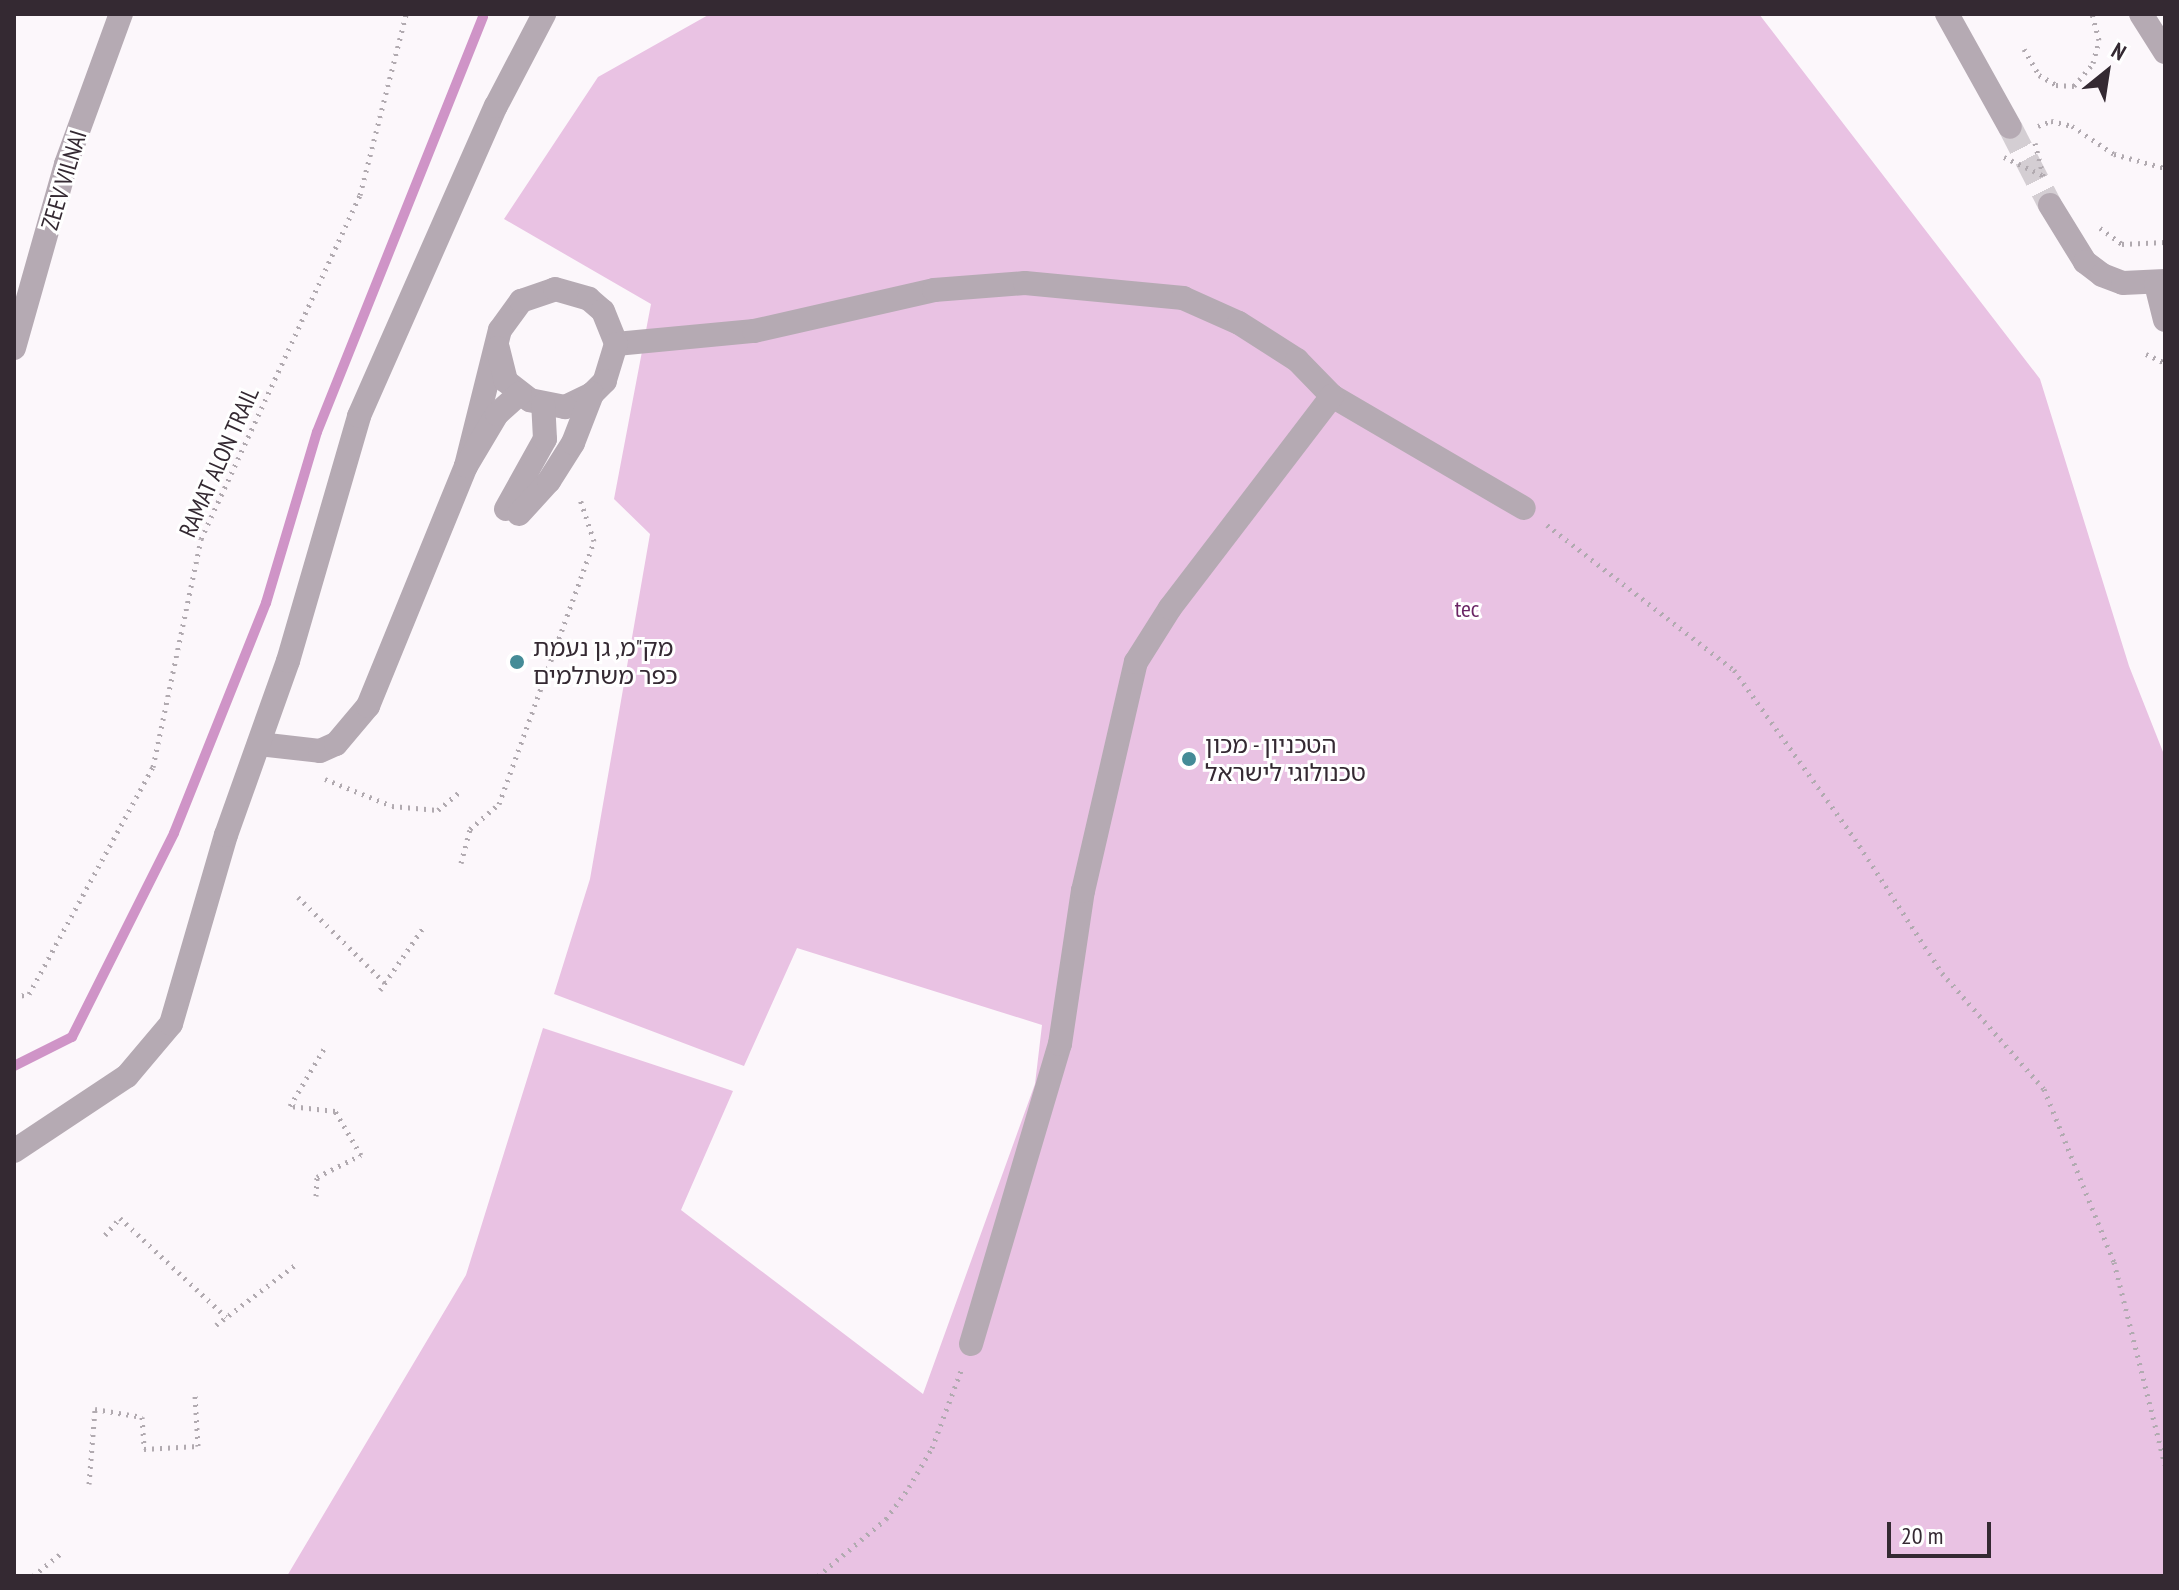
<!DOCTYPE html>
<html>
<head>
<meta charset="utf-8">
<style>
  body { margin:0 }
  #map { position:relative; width:2179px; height:1590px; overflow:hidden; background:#fcf7fb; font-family:"PT Sans Narrow","Noto Sans Hebrew",sans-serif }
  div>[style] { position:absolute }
  .green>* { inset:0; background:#e9c2e3 }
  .stream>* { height:10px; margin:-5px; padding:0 5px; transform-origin:5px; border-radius:5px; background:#cf94c7 }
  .minor-tunnel>* { height:24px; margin-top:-12px; transform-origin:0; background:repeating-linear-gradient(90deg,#d4ced3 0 24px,transparent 0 36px) }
  .path>* { height:5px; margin-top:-2.5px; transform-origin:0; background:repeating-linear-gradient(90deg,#b1aab0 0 2px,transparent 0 8px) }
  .minor>* { height:24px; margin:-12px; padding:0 12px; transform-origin:12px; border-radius:12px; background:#b5aab3 }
  .dots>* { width:22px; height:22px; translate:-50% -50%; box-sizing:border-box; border:4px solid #fff; border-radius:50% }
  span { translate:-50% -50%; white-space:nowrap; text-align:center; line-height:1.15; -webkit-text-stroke:6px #fff; paint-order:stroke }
  .street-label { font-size:24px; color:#342932 }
  .park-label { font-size:24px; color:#6b2665 }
  .poi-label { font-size:24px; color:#342932 }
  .left { translate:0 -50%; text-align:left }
  .frame { position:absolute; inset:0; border:16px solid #342932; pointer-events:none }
  .north { position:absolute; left:2067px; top:32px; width:80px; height:80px; -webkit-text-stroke:6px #fff; paint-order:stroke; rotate:30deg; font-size:22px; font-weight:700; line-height:32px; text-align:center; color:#342932 }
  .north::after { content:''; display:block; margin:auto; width:28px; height:36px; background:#342932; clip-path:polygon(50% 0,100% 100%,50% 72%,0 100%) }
  .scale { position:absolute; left:1887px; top:1522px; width:104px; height:36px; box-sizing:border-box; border:4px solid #342932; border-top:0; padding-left:10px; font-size:24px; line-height:28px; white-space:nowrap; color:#342932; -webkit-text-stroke:6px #fff; paint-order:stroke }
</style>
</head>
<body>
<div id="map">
  <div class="green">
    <i style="clip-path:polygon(710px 14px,1759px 14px,2040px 379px,2129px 666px,2165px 757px,2165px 1576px,287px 1576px,466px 1275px,543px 1028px,733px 1091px,681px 1210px,923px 1394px,1035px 1084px,1042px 1025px,797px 948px,744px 1066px,554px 994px,590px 879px,650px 534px,614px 499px,651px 304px,504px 219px,598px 77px)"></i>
  </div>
  <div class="stream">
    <i style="left:14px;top:1066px;width:65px;rotate:-26.6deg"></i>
    <i style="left:72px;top:1037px;width:228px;rotate:-63.4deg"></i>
    <i style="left:174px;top:833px;width:248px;rotate:-68.2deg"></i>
    <i style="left:266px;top:603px;width:178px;rotate:-73.4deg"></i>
    <i style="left:317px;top:432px;width:447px;rotate:-68.2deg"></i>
  </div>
  <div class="minor-tunnel">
    <i style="left:2010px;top:127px;width:88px;rotate:62.9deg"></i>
  </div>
  <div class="path">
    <i style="left:2024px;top:49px;width:30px;rotate:60deg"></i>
    <i style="left:2039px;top:75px;width:20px;rotate:30deg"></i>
    <i style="left:2056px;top:85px;width:18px;rotate:3deg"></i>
    <i style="left:2074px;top:86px;width:30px;rotate:-50deg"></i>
    <i style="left:2093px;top:63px;width:24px;rotate:-75deg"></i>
    <i style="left:2099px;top:40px;width:27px;rotate:-105deg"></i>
    <i style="left:2038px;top:126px;width:14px;rotate:-21deg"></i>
    <i style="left:2051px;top:121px;width:22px;rotate:13deg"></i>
    <i style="left:2072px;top:126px;width:50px;rotate:33.7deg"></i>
    <i style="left:2114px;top:154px;width:53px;rotate:15.4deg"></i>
    <i style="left:2035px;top:143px;width:38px;rotate:76deg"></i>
    <i style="left:2004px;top:157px;width:42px;rotate:25.3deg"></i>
    <i style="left:2100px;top:228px;width:27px;rotate:36deg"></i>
    <i style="left:2122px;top:244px;width:43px;rotate:-2.7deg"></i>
    <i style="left:2146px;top:354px;width:21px;rotate:25deg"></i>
    <i style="left:1547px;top:525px;width:237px;rotate:37.8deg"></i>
    <i style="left:1734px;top:670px;width:208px;rotate:54.4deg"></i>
    <i style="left:1855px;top:839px;width:160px;rotate:57deg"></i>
    <i style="left:1942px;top:973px;width:154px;rotate:48.7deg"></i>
    <i style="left:2044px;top:1089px;width:187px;rotate:68deg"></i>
    <i style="left:2114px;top:1262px;width:209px;rotate:75.9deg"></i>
    <i style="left:325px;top:779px;width:72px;rotate:21.9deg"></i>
    <i style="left:392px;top:806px;width:46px;rotate:5deg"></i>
    <i style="left:438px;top:810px;width:30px;rotate:-40deg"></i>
    <i style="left:461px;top:863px;width:35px;rotate:-75deg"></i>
    <i style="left:470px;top:829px;width:38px;rotate:-41deg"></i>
    <i style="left:499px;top:804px;width:280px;rotate:-70.1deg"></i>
    <i style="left:594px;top:541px;width:44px;rotate:-108.4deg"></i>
    <i style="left:298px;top:897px;width:122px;rotate:44.7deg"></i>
    <i style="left:380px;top:990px;width:79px;rotate:-55.3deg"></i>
    <i style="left:14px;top:997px;width:15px;rotate:-11deg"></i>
    <i style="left:29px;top:994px;width:259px;rotate:-61.4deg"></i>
    <i style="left:153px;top:767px;width:233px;rotate:-78.1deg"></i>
    <i style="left:201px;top:539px;width:379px;rotate:-65.2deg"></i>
    <i style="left:360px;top:195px;width:187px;rotate:-75.7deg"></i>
    <i style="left:316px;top:1196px;width:19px;rotate:-87deg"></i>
    <i style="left:317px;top:1177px;width:49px;rotate:-26.6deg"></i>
    <i style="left:361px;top:1155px;width:51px;rotate:-120.6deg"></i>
    <i style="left:335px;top:1111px;width:45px;rotate:-173.7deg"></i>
    <i style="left:290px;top:1106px;width:69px;rotate:-59.3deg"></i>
    <i style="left:105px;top:1235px;width:23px;rotate:-49deg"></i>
    <i style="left:120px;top:1218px;width:145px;rotate:43deg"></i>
    <i style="left:216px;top:1325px;width:99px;rotate:-37.2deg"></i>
    <i style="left:89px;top:1484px;width:75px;rotate:-85.4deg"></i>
    <i style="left:95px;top:1409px;width:48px;rotate:9.7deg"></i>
    <i style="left:142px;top:1417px;width:32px;rotate:86deg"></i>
    <i style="left:144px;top:1449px;width:54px;rotate:-3.2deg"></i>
    <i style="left:198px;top:1446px;width:51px;rotate:-93.4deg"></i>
    <i style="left:33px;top:1576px;width:38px;rotate:-39deg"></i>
    <i style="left:818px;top:1576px;width:89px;rotate:-40deg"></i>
    <i style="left:886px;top:1519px;width:39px;rotate:-54deg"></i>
    <i style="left:909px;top:1487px;width:45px;rotate:-59.5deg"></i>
    <i style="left:932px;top:1448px;width:85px;rotate:-69.4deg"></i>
  </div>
  <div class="minor">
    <i style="left:1947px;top:14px;width:129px;rotate:60.9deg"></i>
    <i style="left:2141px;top:14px;width:45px;rotate:57.7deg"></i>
    <i style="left:2050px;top:205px;width:67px;rotate:58.4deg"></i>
    <i style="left:2085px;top:262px;width:21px;rotate:37deg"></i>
    <i style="left:2102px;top:275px;width:22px;rotate:21deg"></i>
    <i style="left:2123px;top:283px;width:42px;rotate:-2.7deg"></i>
    <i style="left:2156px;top:284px;width:37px;rotate:76deg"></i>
    <i style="left:616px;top:344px;width:139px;rotate:-5.4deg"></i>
    <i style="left:754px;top:331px;width:185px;rotate:-12.8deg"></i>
    <i style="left:934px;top:290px;width:91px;rotate:-4.4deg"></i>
    <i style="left:1025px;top:283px;width:159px;rotate:5.4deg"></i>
    <i style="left:1183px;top:298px;width:61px;rotate:24.1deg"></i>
    <i style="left:1239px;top:323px;width:69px;rotate:32.5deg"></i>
    <i style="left:1297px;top:360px;width:50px;rotate:45.8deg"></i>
    <i style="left:1332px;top:396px;width:222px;rotate:30.3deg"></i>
    <i style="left:14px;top:348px;width:191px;rotate:-74.2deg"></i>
    <i style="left:66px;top:164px;width:160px;rotate:-69.9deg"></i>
    <i style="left:466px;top:466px;width:140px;rotate:-76deg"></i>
    <i style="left:500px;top:330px;width:36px;rotate:-54deg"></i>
    <i style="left:521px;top:301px;width:36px;rotate:-19deg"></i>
    <i style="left:555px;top:289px;width:35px;rotate:16deg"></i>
    <i style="left:589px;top:299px;width:18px;rotate:41deg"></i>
    <i style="left:603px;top:311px;width:35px;rotate:68deg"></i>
    <i style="left:616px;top:344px;width:39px;rotate:107deg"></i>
    <i style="left:605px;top:381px;width:18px;rotate:135deg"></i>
    <i style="left:592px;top:394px;width:30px;rotate:154deg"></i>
    <i style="left:565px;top:407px;width:36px;rotate:-169deg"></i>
    <i style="left:530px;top:400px;width:31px;rotate:-142deg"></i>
    <i style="left:506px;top:381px;width:34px;rotate:-104deg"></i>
    <i style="left:506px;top:509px;width:80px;rotate:-60.9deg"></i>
    <i style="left:545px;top:439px;width:34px;rotate:-93deg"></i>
    <i style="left:519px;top:514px;width:45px;rotate:-47.7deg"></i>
    <i style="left:549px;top:481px;width:45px;rotate:-57.7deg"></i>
    <i style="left:573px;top:443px;width:53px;rotate:-68.8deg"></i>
    <i style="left:259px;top:744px;width:61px;rotate:6.5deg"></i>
    <i style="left:320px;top:751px;width:17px;rotate:-24deg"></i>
    <i style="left:336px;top:744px;width:50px;rotate:-49.9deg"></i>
    <i style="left:368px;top:706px;width:259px;rotate:-67.8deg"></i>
    <i style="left:466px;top:466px;width:61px;rotate:-59.2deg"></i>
    <i style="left:497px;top:414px;width:31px;rotate:-42deg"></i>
    <i style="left:14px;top:1151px;width:136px;rotate:-33.6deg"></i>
    <i style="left:127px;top:1076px;width:68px;rotate:-49.8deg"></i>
    <i style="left:171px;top:1024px;width:197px;rotate:-73.8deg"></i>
    <i style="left:226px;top:835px;width:185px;rotate:-70.4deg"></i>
    <i style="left:288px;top:661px;width:255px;rotate:-73.8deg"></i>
    <i style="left:359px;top:416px;width:339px;rotate:-66.2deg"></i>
    <i style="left:496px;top:106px;width:104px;rotate:-62.4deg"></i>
    <i style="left:971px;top:1344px;width:313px;rotate:-73.5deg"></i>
    <i style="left:1060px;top:1044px;width:155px;rotate:-81.5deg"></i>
    <i style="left:1083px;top:891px;width:235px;rotate:-77deg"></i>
    <i style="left:1136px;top:662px;width:64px;rotate:-57.8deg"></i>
    <i style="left:1170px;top:608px;width:267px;rotate:-52.6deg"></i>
  </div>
  <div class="dots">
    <i style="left:517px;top:662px;background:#458b97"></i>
    <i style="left:1189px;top:759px;background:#458b97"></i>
  </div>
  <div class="street-label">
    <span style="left:64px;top:180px;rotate:-73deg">ZEEV VILNAI</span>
    <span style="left:219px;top:462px;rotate:-66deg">RAMAT ALON TRAIL</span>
  </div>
  <div class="park-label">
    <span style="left:1467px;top:609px">tec</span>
  </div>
  <div class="poi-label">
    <span class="left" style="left:533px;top:662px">מק"מ, גן נעמת<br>כפר משתלמים</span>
    <span class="left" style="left:1205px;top:759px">הטכניון - מכון<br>טכנולוגי לישראל</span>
  </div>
  <div class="frame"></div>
  <div class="north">N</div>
  <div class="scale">20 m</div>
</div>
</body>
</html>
